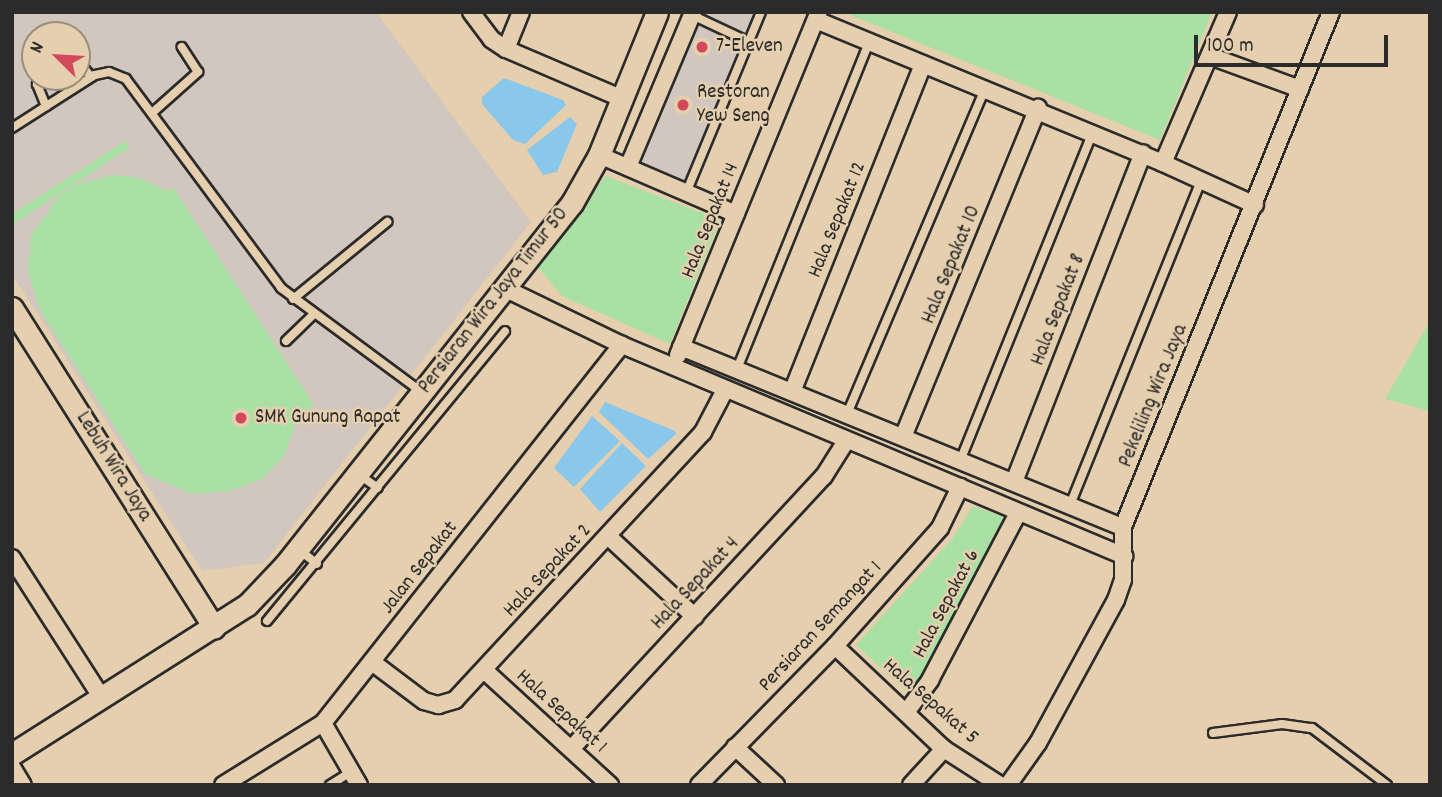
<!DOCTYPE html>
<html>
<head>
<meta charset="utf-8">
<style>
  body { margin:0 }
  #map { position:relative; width:1442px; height:797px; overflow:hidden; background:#e5cfae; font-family:Dekko,sans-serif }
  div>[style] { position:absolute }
  .built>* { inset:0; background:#d2c7be }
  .green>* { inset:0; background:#a9e1a5 }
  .water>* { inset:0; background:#89c8ea }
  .roads { filter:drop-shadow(2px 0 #2b2b2b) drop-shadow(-2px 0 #2b2b2b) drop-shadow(0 2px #2b2b2b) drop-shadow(0 -2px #2b2b2b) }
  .lane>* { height:8px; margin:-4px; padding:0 4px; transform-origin:4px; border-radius:4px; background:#e5cfae }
  .street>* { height:16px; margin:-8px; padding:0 8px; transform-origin:8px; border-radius:8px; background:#e5cfae }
  .secondary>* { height:21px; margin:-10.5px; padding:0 10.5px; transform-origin:10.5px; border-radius:10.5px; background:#e5cfae }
  .dots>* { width:19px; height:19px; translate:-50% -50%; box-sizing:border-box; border:4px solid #e5cfae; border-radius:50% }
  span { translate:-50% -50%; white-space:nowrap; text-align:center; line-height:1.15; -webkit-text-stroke:5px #e5cfae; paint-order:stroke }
  .poi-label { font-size:21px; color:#2b2b2b }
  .left { translate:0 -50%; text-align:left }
  .street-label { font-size:21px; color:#2b2b2b }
  .frame { position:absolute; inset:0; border:14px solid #2b2b2b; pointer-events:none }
  .north { position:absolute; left:21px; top:21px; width:70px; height:70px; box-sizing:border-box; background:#e5cfae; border:2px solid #9b8d7a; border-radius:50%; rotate:294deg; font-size:19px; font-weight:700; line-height:28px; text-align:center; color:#2b2b2b }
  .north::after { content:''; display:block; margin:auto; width:24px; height:32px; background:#d1495b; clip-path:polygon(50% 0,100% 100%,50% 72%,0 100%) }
  .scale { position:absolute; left:1194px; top:35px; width:194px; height:32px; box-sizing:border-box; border:4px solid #2b2b2b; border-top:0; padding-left:9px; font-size:21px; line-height:24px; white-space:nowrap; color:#2b2b2b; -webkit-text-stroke:5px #e5cfae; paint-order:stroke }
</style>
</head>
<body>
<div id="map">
  <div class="built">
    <i style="clip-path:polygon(evenodd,12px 12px,376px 12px,531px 222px,264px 563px,202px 571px,12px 274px,12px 12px,35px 35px,77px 35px,77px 77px,35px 77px,35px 35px)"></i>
    <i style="clip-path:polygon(692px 12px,759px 12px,684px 191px,628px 167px)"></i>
  </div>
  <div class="green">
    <i style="clip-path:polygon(843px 12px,1212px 12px,1160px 140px)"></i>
    <i style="clip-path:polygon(125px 141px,129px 148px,12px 225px,12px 214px)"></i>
    <i style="clip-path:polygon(113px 175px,140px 178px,166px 191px,173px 187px,314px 405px,298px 416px,284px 456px,262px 479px,230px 491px,192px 494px,145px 474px,41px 312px,28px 272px,31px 236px,59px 196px,75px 185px)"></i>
    <i style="clip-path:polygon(606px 176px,720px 220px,670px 344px,562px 296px,536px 265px)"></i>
    <i style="clip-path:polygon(1430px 321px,1430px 411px,1385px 399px)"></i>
    <i style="clip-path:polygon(973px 506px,1009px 519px,914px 698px,856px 645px,953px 538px)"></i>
  </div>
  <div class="water">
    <i style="clip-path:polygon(504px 78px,563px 100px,566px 105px,525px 144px,513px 140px,482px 104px,482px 97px)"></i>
    <i style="clip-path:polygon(570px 117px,577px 124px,557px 172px,543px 175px,527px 150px)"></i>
    <i style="clip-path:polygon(605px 402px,675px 431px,676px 434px,648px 459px,599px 412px)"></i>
    <i style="clip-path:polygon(592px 416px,620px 441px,574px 487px,554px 468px)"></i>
    <i style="clip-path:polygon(622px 443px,646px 466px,600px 512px,580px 489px)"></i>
  </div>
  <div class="roads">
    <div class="lane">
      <i style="left:692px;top:15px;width:63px;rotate:25.3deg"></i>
      <i style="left:77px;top:59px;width:23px;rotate:52deg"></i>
      <i style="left:40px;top:77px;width:8px;rotate:113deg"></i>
      <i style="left:37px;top:84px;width:24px;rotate:68deg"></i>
      <i style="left:152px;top:113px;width:62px;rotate:-41.7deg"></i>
      <i style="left:198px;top:72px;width:30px;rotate:-123deg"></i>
      <i style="left:12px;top:128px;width:98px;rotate:-32.6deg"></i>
      <i style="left:95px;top:75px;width:14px;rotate:-12deg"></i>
      <i style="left:109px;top:72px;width:18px;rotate:22deg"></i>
      <i style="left:126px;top:79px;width:260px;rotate:53.4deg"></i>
      <i style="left:281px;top:288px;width:173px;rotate:36.5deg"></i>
      <i style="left:686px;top:193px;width:196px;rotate:-67.5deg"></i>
      <i style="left:293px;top:299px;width:122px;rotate:-39.3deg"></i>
      <i style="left:286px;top:341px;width:39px;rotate:-44deg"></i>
      <i style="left:737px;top:369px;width:352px;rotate:-68deg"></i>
      <i style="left:847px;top:414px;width:353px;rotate:-67deg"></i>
      <i style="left:960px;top:461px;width:355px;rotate:-68deg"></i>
      <i style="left:358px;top:474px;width:24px;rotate:35deg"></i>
      <i style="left:1070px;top:505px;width:349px;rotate:-68deg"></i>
      <i style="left:298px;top:549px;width:24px;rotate:38deg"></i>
      <i style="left:267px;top:621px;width:375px;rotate:-50.6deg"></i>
      <i style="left:1213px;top:733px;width:70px;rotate:-7.4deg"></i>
      <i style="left:1282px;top:724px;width:30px;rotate:8deg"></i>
      <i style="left:1312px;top:728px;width:94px;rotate:37.2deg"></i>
      <i style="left:330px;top:785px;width:25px;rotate:-32deg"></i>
    </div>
    <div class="street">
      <i style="left:471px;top:12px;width:34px;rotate:53deg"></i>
      <i style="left:491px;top:39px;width:18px;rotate:34deg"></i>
      <i style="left:506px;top:49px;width:125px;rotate:23.1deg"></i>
      <i style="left:816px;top:20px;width:375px;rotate:22.4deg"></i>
      <i style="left:1163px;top:163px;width:164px;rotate:-66.7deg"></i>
      <i style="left:506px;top:49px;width:40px;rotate:-68deg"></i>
      <i style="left:1210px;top:56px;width:96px;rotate:20.1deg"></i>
      <i style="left:599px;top:155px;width:149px;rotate:23.3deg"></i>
      <i style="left:1163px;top:163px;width:101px;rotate:24.5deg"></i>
      <i style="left:628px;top:167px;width:168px;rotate:-67.2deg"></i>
      <i style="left:506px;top:289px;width:129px;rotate:25.8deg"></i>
      <i style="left:622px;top:345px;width:545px;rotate:22.8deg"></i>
      <i style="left:681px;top:347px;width:477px;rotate:22.2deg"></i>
      <i style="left:678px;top:355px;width:371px;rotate:-67.7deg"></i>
      <i style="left:792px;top:392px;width:353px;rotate:-68.2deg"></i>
      <i style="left:903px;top:437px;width:356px;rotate:-67.7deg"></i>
      <i style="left:1014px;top:482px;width:353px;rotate:-68.6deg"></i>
      <i style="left:609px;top:537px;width:117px;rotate:42.9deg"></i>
      <i style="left:12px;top:558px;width:166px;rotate:57.3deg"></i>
      <i style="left:835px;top:646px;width:150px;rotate:43.4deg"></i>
      <i style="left:944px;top:749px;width:67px;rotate:32.7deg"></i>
      <i style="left:372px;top:662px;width:65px;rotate:36.9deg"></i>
      <i style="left:424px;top:701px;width:15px;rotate:16deg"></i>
      <i style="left:438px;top:705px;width:18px;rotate:-16deg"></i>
      <i style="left:455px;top:700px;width:365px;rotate:-47.2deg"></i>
      <i style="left:703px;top:432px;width:47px;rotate:-62.4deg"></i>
      <i style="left:484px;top:670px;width:171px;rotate:42.4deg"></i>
      <i style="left:907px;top:711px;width:39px;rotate:-53deg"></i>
      <i style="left:930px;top:680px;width:189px;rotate:-62.2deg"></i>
      <i style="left:323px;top:723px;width:72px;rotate:59.9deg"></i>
      <i style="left:735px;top:747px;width:56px;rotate:42.8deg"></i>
      <i style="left:571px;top:749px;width:372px;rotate:-47.2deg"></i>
      <i style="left:824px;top:476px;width:41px;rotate:-57.8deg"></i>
      <i style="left:12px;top:767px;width:21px;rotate:59deg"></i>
      <i style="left:223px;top:785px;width:118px;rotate:-31.8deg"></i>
      <i style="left:323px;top:723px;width:482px;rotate:-51.7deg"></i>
      <i style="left:699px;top:785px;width:194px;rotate:-45.6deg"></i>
      <i style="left:835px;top:646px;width:158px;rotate:-48.3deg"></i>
      <i style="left:940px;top:528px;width:46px;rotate:-64deg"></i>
      <i style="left:911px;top:785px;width:49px;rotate:-47.5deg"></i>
      <i style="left:1008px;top:785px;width:52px;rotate:-54.5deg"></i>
      <i style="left:1038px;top:743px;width:163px;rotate:-61.4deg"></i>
      <i style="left:1116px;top:600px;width:21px;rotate:-71deg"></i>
      <i style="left:1123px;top:580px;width:53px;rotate:-90deg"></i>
      <i style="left:1123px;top:527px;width:555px;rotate:-68.01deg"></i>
    </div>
    <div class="secondary">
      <i style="left:12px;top:308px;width:378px;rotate:57.7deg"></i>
      <i style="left:12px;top:754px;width:278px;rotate:-32.4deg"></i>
      <i style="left:247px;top:605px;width:55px;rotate:-46.5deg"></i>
      <i style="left:285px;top:565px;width:462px;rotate:-51.6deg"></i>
      <i style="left:572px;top:203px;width:55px;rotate:-60.6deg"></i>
      <i style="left:599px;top:155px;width:154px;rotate:-67.9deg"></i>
    </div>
  </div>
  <div class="dots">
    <i style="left:702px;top:47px;background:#d1495b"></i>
    <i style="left:683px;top:105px;background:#d1495b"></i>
    <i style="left:241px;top:418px;background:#d1495b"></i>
  </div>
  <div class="poi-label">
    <span class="left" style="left:716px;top:47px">7-Eleven</span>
    <span class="left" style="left:697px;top:105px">Restoran<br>Yew Seng</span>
    <span class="left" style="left:255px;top:418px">SMK Gunung Rapat</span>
  </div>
  <div class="street-label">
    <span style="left:838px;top:220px;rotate:-68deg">Hala Sepakat 12</span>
    <span style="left:711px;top:221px;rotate:-68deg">Hala Sepakat 14</span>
    <span style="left:952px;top:265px;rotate:-68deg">Hala Sepakat 10</span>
    <span style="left:494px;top:301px;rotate:-52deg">Persiaran Wira Jaya Timur 50</span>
    <span style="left:1059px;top:310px;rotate:-69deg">Hala Sepakat 8</span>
    <span style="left:1154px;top:396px;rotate:-68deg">Pekeliling Wira Jaya</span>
    <span style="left:113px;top:467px;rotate:58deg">Lebuh Wira Jaya</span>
    <span style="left:420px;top:568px;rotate:-52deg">Jalan Sepakat</span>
    <span style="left:548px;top:571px;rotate:-47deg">Hala Sepakat 2</span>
    <span style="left:696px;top:584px;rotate:-47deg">Hala Sepakat 4</span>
    <span style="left:947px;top:604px;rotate:-62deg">Hala Sepakat 6</span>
    <span style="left:821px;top:627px;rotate:-47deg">Persiaran Semangat 1</span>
    <span style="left:930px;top:702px;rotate:41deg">Hala Sepakat 5</span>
    <span style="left:561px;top:712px;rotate:42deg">Hala Sepakat 1</span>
  </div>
  <div class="frame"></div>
  <div class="north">N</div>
  <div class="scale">100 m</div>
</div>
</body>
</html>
